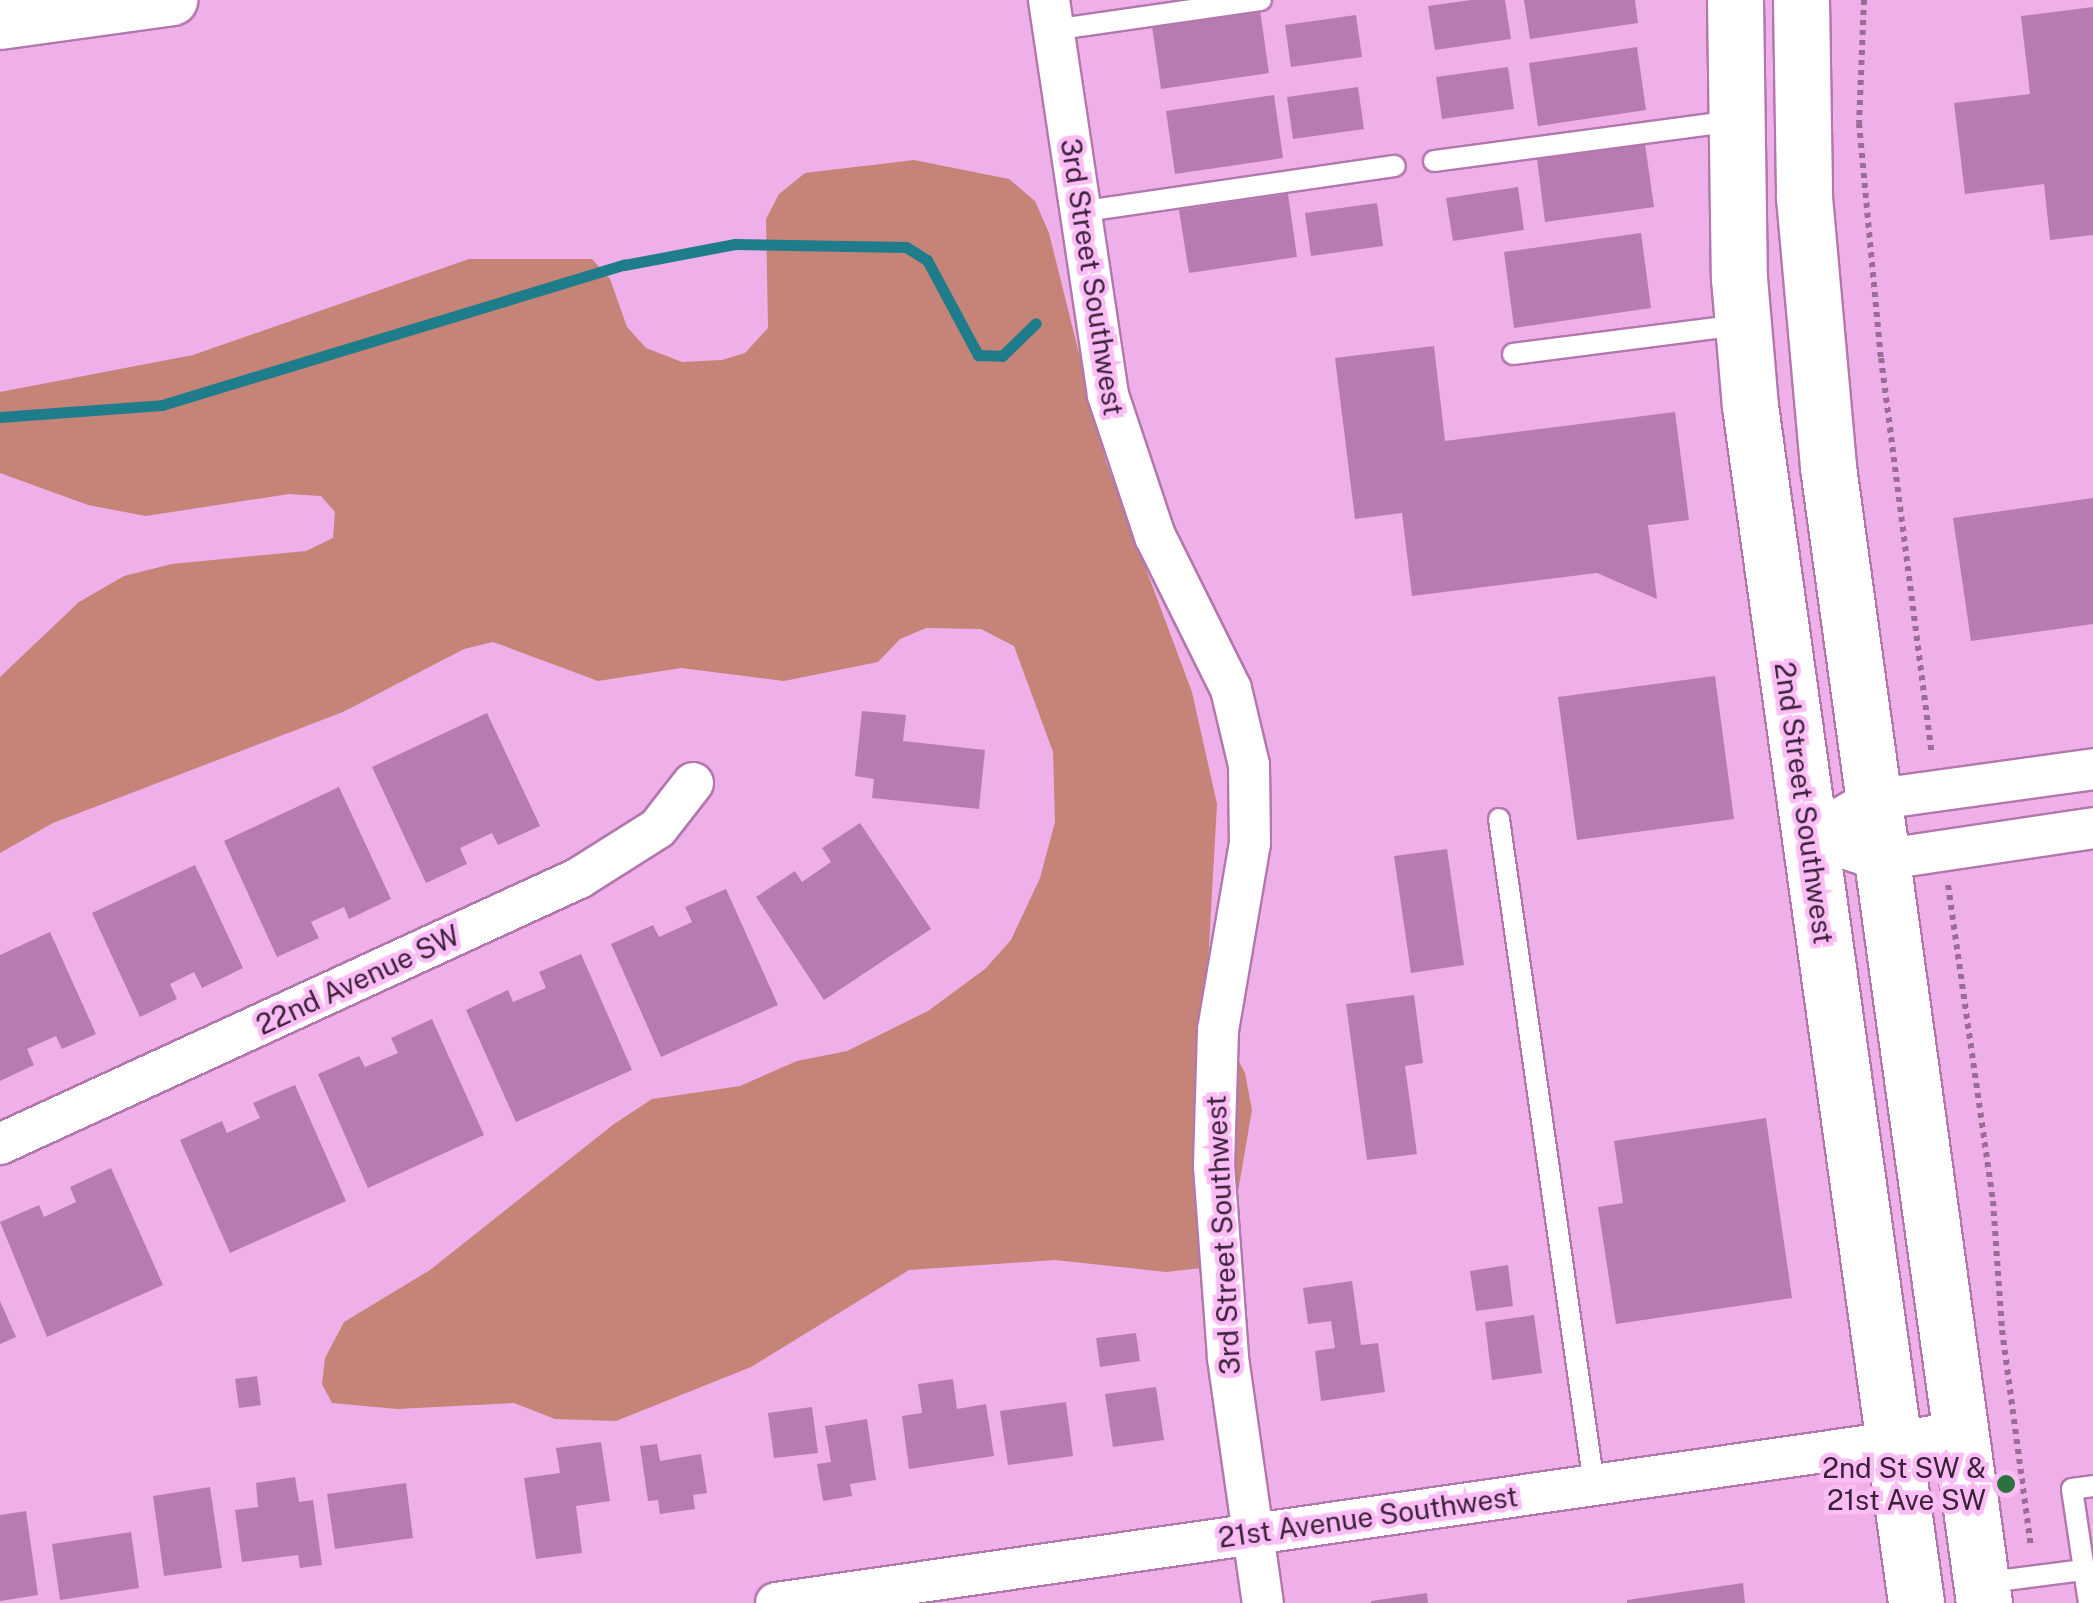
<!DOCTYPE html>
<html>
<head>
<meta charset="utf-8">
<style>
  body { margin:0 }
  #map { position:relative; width:2093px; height:1603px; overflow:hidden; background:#efb0e9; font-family:"Public Sans",sans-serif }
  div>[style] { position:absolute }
  .forest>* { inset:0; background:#c68378 }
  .stream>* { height:11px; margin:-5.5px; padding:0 5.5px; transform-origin:5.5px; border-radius:5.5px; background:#1f7d8b }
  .building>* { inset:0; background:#b77bb2 }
  .path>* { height:6px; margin-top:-3px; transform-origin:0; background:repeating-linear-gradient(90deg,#9a6d96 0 5px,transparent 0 10px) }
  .roads { filter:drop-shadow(2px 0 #b277ad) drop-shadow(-2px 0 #b277ad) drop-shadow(0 2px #b277ad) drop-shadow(0 -2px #b277ad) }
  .service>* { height:20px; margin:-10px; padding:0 10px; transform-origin:10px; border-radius:10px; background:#fff }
  .minor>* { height:40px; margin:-20px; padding:0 20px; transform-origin:20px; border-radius:20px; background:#fff }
  .tertiary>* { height:50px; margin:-25px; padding:0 25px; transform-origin:25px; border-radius:25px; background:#fff }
  .secondary>* { height:55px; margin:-27.5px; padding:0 27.5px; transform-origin:27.5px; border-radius:27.5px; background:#fff }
  .dots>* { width:28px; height:28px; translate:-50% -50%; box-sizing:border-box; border:5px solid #fcbcf6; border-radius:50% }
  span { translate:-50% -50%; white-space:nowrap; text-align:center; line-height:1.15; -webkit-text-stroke:9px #fcbcf6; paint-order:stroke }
  .street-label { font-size:28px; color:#3b2239 }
  .poi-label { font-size:28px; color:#3b2239 }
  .right { translate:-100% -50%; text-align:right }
</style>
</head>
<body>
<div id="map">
  <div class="forest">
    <i style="clip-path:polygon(914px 160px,1009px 179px,1035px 201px,1049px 233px,1106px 462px,1192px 692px,1217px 804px,1206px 999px,1245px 1073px,1252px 1110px,1230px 1238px,1201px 1268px,1166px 1272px,1055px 1260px,909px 1270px,751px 1367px,616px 1421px,555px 1419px,514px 1403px,397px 1409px,332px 1403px,322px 1384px,325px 1358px,344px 1322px,430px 1270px,614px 1124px,652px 1099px,740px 1086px,797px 1061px,847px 1051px,928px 1011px,985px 969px,1011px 940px,1040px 878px,1055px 822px,1053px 752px,1014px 646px,981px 629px,926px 628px,900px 639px,878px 662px,784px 681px,681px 668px,598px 681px,493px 642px,464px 649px,343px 712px,53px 823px,0 853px,0 677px,79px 602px,124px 576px,172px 564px,306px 551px,333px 538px,335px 512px,321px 496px,289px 494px,146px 516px,88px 505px,0 473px,0 392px,193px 355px,469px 259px,592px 259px,610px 279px,627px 327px,646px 348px,682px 362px,722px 360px,745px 353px,768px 328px,766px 219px,779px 194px,805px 173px)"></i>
  </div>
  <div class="stream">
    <i style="left:0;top:417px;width:162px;rotate:-4.2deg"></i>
    <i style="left:162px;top:405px;width:483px;rotate:-16.9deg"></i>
    <i style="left:624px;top:265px;width:113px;rotate:-10.7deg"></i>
    <i style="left:735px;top:244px;width:171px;rotate:1deg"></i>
    <i style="left:906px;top:247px;width:25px;rotate:32deg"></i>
    <i style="left:927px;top:260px;width:108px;rotate:61.8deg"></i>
    <i style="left:978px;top:355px;width:24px;rotate:2deg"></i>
    <i style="left:1002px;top:356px;width:47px;rotate:-44.1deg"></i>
  </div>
  <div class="building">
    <i style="clip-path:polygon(1471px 0,1505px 0,1511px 39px,1435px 50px,1428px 6px)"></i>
    <i style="clip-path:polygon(1524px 0,1635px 0,1638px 23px,1530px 39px)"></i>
    <i style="clip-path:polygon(2093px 7px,2093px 235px,2050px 240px,2044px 184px,1965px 194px,1954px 103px,2030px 94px,2021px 16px)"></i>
    <i style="clip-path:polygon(1260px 10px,1269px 73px,1161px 89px,1152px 26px)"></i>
    <i style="clip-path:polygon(1356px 15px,1362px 57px,1291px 67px,1285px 25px)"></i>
    <i style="clip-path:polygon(1637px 47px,1646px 110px,1538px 126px,1529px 63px)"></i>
    <i style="clip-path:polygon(1508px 67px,1514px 109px,1442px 119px,1436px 77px)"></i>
    <i style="clip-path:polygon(1358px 87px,1364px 129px,1293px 139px,1287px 97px)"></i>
    <i style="clip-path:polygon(1274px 95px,1283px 158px,1175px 174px,1166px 111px)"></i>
    <i style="clip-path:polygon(1645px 144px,1654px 207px,1545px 222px,1537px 159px)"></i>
    <i style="clip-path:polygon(1518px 187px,1524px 230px,1453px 241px,1446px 198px)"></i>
    <i style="clip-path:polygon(1288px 194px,1297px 257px,1189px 273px,1179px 210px)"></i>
    <i style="clip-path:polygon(1377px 203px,1383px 246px,1311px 256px,1305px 213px)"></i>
    <i style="clip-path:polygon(1641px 233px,1651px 308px,1514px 328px,1504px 252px)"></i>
    <i style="clip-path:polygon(1434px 346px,1445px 441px,1675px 412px,1689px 520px,1648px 525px,1657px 599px,1597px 573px,1412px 596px,1402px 513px,1355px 519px,1335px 358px)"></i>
    <i style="clip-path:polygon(2093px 498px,2093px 624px,1971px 641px,1953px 518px)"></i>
    <i style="clip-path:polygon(1715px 676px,1734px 819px,1577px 840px,1558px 697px)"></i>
    <i style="clip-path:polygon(862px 711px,906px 715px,903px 741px,985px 750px,979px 809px,872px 798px,874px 779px,855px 776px)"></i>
    <i style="clip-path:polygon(487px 713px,540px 826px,498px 845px,492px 833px,460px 848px,467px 864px,426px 883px,372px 767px)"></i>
    <i style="clip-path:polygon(339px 787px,391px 899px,349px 919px,344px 907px,311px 922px,319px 938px,277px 957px,224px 841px)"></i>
    <i style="clip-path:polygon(860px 823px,931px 929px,824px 1000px,756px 897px,795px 871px,802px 882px,831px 862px,822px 848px)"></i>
    <i style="clip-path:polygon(1447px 849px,1464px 965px,1411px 973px,1394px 856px)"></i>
    <i style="clip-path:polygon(195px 865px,243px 968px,202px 988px,194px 972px,170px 984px,177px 999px,140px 1017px,92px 913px)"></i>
    <i style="clip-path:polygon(726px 889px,778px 1005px,661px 1057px,611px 944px,653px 925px,659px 937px,692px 922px,685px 907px)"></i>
    <i style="clip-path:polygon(50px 932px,96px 1034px,62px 1049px,56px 1036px,27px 1049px,34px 1065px,0 1081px,0 955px)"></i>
    <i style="clip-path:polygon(581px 954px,632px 1070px,516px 1122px,466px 1010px,508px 990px,513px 1002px,546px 988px,539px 972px)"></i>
    <i style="clip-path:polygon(1414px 995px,1423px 1063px,1405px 1066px,1417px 1154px,1367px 1160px,1346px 1004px)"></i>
    <i style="clip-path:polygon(432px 1019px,484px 1135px,368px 1188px,318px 1074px,359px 1056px,365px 1067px,398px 1053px,391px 1038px)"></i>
    <i style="clip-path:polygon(295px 1085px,346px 1201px,230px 1253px,180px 1140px,222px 1121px,227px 1133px,260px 1118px,253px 1103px)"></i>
    <i style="clip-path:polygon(1766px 1118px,1792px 1298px,1616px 1324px,1598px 1207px,1623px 1203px,1614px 1141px)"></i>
    <i style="clip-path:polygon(111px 1168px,163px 1285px,47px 1337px,0 1222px,39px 1205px,44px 1217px,76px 1202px,70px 1187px)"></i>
    <i style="clip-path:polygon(1508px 1265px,1513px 1306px,1476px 1311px,1470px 1271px)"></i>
    <i style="clip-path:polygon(1352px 1281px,1361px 1345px,1378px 1343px,1385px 1392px,1321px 1401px,1315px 1351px,1335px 1348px,1331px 1321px,1308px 1324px,1303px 1288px)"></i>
    <i style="clip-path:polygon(0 1301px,16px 1337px,0 1344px)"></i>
    <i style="clip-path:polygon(1534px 1315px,1542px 1373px,1492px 1380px,1485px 1322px)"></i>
    <i style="clip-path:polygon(1136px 1333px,1140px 1361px,1100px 1367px,1096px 1338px)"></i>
    <i style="clip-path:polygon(257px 1376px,261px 1405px,239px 1408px,235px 1379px)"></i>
    <i style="clip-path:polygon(953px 1379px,957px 1409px,986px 1404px,994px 1456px,909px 1469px,902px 1416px,922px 1413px,918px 1384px)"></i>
    <i style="clip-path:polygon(1156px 1387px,1164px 1440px,1113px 1447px,1105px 1394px)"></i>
    <i style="clip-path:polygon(1066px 1402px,1073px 1456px,1008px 1465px,1000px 1411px)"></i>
    <i style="clip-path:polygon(812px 1407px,818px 1453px,774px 1458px,768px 1413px)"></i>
    <i style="clip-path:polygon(867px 1419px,876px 1480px,850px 1484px,852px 1496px,823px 1501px,817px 1464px,831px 1462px,825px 1426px)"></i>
    <i style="clip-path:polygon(601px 1442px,610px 1501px,576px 1506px,582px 1553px,536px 1559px,524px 1478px,560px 1473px,556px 1448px)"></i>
    <i style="clip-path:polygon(657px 1444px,660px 1461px,701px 1454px,707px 1493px,693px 1495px,695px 1509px,660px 1514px,658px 1500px,648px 1501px,640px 1446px)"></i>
    <i style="clip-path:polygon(295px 1477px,299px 1502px,313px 1500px,322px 1565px,300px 1568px,298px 1555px,242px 1562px,235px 1510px,258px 1507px,256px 1483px)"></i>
    <i style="clip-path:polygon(406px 1483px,413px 1538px,335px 1549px,327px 1494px)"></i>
    <i style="clip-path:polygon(210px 1487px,222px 1568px,164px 1576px,153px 1496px)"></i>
    <i style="clip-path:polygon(26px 1511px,38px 1595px,0 1601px,0 1515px)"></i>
    <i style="clip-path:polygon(131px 1532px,139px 1588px,60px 1600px,52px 1544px)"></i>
    <i style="clip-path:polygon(1743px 1583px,1745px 1603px,1627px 1603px,1627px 1600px)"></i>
    <i style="clip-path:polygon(1427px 1593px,1428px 1603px,1371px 1603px,1371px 1601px)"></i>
  </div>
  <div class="path">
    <i style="left:1864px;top:0;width:123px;rotate:92.3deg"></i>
    <i style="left:1859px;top:123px;width:236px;rotate:84.7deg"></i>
    <i style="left:1881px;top:358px;width:399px;rotate:82.7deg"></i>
    <i style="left:1948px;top:885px;width:319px;rotate:81.9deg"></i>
    <i style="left:1993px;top:1201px;width:129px;rotate:86deg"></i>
    <i style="left:2002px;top:1330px;width:219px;rotate:82.4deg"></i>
  </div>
  <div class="roads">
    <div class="service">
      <i style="left:1053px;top:30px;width:210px;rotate:-8.2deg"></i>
      <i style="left:1434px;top:161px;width:302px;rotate:-7.6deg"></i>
      <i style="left:1079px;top:212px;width:319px;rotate:-8.3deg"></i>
      <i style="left:1513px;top:354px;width:229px;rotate:-7.3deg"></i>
      <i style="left:1499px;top:819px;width:673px;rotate:81.88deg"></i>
      <i style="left:1982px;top:1583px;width:103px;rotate:-7.3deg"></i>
      <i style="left:2089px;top:1603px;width:115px;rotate:-98.5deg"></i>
      <i style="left:2072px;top:1489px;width:21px;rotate:-8deg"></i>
    </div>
    <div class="minor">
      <i style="left:1049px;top:0;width:399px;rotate:81.5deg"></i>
      <i style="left:1108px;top:395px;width:149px;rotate:71.6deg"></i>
      <i style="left:1155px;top:536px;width:171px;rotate:63.6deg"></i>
      <i style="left:1231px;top:689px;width:78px;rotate:76.7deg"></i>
      <i style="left:1249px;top:765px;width:78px;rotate:89.3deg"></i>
      <i style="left:1250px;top:843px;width:190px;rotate:99.7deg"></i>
      <i style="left:1218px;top:1030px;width:136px;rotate:91.7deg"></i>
      <i style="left:1214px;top:1166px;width:193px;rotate:85.8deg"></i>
      <i style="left:1228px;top:1358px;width:247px;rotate:81.9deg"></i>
      <i style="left:1809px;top:837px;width:72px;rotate:-30.8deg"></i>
      <i style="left:1871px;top:800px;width:224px;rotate:-7.9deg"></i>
      <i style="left:1809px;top:837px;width:75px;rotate:17.9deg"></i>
      <i style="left:1880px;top:860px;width:215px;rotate:-8.5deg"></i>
      <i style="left:0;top:1144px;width:637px;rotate:-24.67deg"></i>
      <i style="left:579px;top:878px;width:93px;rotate:-32.3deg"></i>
      <i style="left:658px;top:828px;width:57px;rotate:-52.1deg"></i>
      <i style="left:776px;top:1603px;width:1197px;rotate:-8.21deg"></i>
    </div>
    <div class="tertiary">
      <i style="left:0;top:24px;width:174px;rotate:-7.9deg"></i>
    </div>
    <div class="secondary">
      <i style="left:1735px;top:0;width:278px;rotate:89.2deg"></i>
      <i style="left:1739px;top:278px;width:128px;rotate:85.1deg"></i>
      <i style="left:1750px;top:406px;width:1208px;rotate:82.1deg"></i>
      <i style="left:1801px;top:0;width:197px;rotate:89.1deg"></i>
      <i style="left:1804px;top:197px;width:271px;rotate:84.9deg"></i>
      <i style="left:1828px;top:467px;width:1147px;rotate:82.18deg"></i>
    </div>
  </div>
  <div class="dots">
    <i style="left:2006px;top:1484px;background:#2b723e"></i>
  </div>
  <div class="street-label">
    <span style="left:1092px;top:277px;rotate:81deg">3rd Street Southwest</span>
    <span style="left:1804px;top:803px;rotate:82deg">2nd Street Southwest</span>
    <span style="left:358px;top:980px;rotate:-25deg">22nd Avenue SW</span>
    <span style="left:1223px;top:1235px;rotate:-93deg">3rd Street Southwest</span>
    <span style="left:1368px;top:1517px;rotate:-8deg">21st Avenue Southwest</span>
  </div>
  <div class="poi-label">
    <span class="right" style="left:1986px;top:1484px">2nd St SW &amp;<br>21st Ave SW</span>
  </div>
</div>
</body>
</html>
